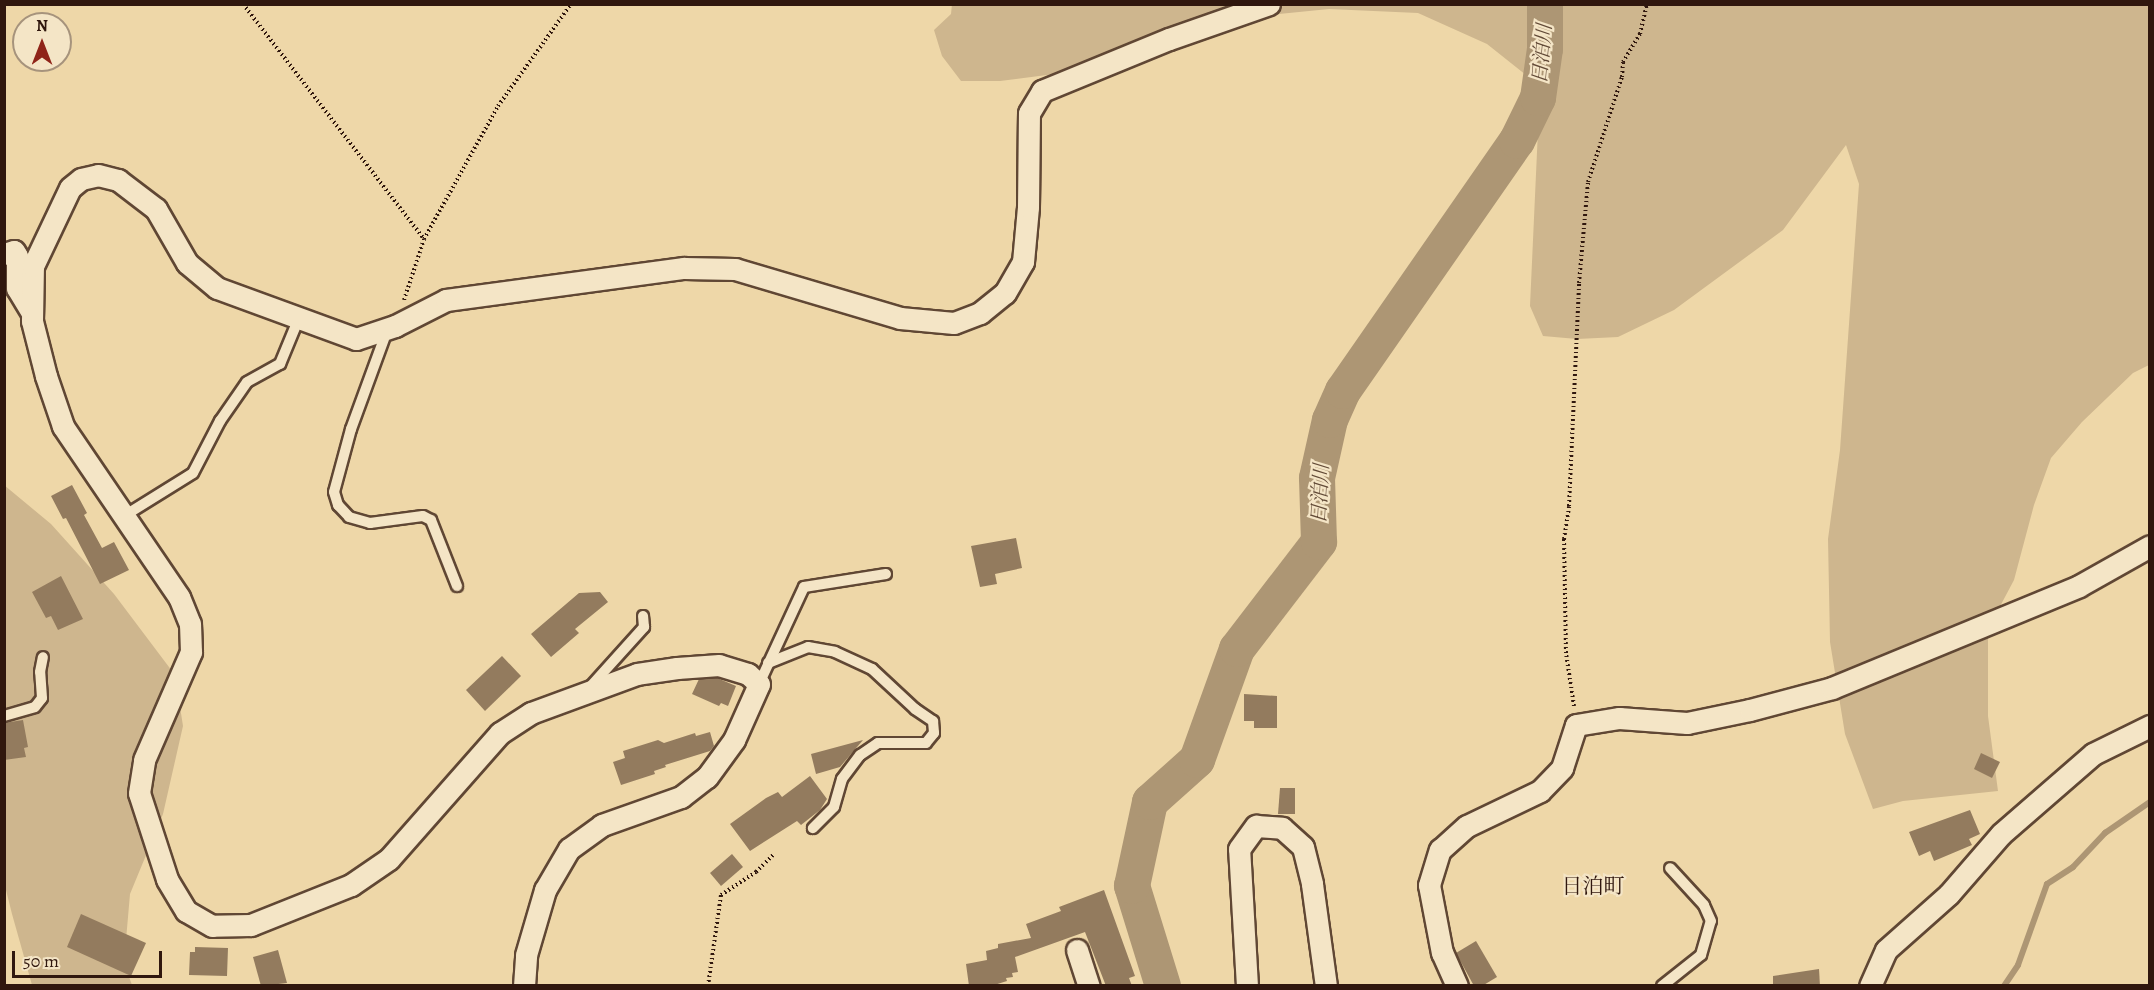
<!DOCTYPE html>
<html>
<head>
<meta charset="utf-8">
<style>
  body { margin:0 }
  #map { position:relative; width:2154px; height:990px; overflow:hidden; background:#eed7a8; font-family:Alegreya,"Noto Serif JP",serif }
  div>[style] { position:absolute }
  .green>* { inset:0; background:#ceb68e }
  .stream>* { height:6px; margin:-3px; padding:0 3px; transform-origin:3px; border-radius:3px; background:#ad9674 }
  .river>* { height:36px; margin:-18px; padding:0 18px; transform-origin:18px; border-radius:18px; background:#ad9674 }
  .building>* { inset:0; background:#937b5e }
  .path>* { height:4px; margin-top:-2px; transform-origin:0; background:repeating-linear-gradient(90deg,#30170e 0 1.5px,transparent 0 4.5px) }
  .roads { filter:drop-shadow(2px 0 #604734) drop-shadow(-2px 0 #604734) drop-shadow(0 2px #604734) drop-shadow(0 -2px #604734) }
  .service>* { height:10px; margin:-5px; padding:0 5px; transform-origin:5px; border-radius:5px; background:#f4e5c6 }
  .minor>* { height:21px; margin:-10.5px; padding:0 10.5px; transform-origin:10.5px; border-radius:10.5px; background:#f4e5c6 }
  span { translate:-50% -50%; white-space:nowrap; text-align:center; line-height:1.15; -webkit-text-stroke:4.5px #f4e5c6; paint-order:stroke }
  .water-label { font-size:20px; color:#624a37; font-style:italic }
  .quarter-label { font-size:21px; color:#30170e }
  .frame { position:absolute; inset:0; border:6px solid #30170e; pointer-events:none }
  .north { position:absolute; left:12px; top:12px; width:60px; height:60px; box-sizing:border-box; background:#f4e5c6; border:2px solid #a6937c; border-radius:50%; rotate:0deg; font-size:16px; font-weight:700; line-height:24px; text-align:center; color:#30170e }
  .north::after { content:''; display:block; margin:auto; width:21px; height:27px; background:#8f2418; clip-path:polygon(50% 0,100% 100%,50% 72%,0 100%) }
  .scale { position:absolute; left:12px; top:951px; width:150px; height:27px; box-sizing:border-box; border:3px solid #30170e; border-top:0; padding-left:8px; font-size:18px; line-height:21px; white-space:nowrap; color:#30170e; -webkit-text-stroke:4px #f4e5c6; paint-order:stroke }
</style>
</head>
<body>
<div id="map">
  <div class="green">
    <i style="clip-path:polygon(952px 4px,2149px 5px,2149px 365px,2133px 373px,2082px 422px,2051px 458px,2034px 505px,2014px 580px,1988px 629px,1988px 716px,1998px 791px,1903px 801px,1873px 809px,1845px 734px,1830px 642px,1828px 539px,1840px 450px,1859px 184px,1846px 145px,1783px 230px,1674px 310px,1618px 337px,1577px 339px,1543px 336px,1530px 306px,1540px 86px,1487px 44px,1418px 13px,1329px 9px,1279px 14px,1179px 38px,1062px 73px,1000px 81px,961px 81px,942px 56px,934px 30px,951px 14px)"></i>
    <i style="clip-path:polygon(4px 485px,51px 524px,114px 594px,175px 675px,183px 726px,163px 814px,130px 894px,124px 963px,132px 985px,32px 985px,12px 914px,4px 882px)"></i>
  </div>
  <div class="stream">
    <i style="left:2004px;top:986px;width:25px;rotate:-56deg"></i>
    <i style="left:2018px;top:965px;width:86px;rotate:-70.3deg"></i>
    <i style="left:2047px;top:884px;width:31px;rotate:-33deg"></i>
    <i style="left:2073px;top:867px;width:47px;rotate:-46.7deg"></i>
    <i style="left:2105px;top:833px;width:55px;rotate:-34.6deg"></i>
  </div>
  <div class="river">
    <i style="left:1163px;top:986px;width:105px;rotate:-107.2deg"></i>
    <i style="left:1132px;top:886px;width:86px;rotate:-77.9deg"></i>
    <i style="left:1150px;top:802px;width:63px;rotate:-41.8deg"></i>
    <i style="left:1197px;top:760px;width:118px;rotate:-70.2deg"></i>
    <i style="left:1237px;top:649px;width:135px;rotate:-52.5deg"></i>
    <i style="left:1319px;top:542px;width:64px;rotate:-91.8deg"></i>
    <i style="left:1317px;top:478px;width:59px;rotate:-77.4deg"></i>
    <i style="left:1330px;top:420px;width:32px;rotate:-66deg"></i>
    <i style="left:1343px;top:391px;width:305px;rotate:-55.2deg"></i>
    <i style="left:1517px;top:141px;width:48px;rotate:-64deg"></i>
    <i style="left:1538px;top:98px;width:49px;rotate:-81.9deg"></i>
    <i style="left:1545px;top:49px;width:45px;rotate:-90deg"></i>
  </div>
  <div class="building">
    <i style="clip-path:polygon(72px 485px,87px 513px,84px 515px,102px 548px,114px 542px,129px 570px,100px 584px,66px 518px,63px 519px,51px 496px)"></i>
    <i style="clip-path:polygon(1016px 538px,1022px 568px,995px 574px,997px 584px,980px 587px,971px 546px)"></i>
    <i style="clip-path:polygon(61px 576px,83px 619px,58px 630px,51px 616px,46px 618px,32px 592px)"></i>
    <i style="clip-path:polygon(600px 592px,608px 602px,575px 629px,579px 633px,551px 657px,531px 634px,579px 593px)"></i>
    <i style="clip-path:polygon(502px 656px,521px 676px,485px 711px,466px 690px)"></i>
    <i style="clip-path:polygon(717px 678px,736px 686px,728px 706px,721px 703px,719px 706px,692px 694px,699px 679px)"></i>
    <i style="clip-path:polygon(1244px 694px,1277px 696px,1277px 728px,1254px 728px,1254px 721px,1244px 721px)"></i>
    <i style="clip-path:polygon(23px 720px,28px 747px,24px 748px,26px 757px,4px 760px,4px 723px)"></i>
    <i style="clip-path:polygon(710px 732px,714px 746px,710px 751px,665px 765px,666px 767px,654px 771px,655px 774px,621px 785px,613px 762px,625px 758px,623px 751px,658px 740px,664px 743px,695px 733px,696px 736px)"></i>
    <i style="clip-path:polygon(863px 740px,840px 767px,816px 774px,811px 754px)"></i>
    <i style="clip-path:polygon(1981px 753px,2000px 762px,1992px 778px,1974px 769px)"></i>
    <i style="clip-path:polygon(810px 776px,827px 799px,820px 810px,801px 825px,797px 821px,750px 851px,730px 824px,766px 798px,778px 792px,782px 797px)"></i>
    <i style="clip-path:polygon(1280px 788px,1295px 788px,1295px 814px,1278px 814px)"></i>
    <i style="clip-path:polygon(1970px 810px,1980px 834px,1969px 839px,1972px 845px,1934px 861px,1930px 851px,1919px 856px,1909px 832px)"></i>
    <i style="clip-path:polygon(732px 854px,743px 867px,721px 886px,710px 873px)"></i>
    <i style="clip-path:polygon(1104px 890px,1135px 976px,1129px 978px,1132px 986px,1106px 986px,1085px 932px,1015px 957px,1018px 972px,1012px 973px,1013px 977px,1006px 978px,1007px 981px,991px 986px,969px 986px,966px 964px,987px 960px,986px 951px,998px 948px,998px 944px,1031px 938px,1026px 924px,1061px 911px,1059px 907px)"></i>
    <i style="clip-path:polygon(81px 914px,146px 943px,131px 976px,67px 947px)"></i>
    <i style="clip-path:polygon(1476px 941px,1497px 977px,1482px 986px,1474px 986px,1456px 953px)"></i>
    <i style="clip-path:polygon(195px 947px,228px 948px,227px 976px,189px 975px,190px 952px,195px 952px)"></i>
    <i style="clip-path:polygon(278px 950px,287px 983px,261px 986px,253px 957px)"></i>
    <i style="clip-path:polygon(1819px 969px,1820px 986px,1773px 986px,1773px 976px)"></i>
  </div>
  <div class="path">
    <i style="left:243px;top:4px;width:297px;rotate:52.4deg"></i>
    <i style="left:404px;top:300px;width:64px;rotate:-71.8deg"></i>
    <i style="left:424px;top:239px;width:152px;rotate:-60.9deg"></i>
    <i style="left:498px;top:106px;width:125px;rotate:-54.4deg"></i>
    <i style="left:1574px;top:706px;width:54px;rotate:-98.6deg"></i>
    <i style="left:1566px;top:653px;width:114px;rotate:-91deg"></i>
    <i style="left:1564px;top:539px;width:33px;rotate:-81deg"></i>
    <i style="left:1569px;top:506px;width:223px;rotate:-87.4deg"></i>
    <i style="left:1579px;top:283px;width:101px;rotate:-84.9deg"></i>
    <i style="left:1588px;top:182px;width:110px;rotate:-72.1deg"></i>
    <i style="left:1622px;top:77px;width:15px;rotate:-86deg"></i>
    <i style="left:1623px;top:62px;width:33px;rotate:-59deg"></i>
    <i style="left:1640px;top:34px;width:31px;rotate:-77deg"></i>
    <i style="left:708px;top:986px;width:92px;rotate:-81.9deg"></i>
    <i style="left:721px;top:895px;width:42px;rotate:-33.3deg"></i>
    <i style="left:756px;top:872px;width:25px;rotate:-45deg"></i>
  </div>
  <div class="roads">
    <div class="service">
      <i style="left:388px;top:328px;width:108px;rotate:110.1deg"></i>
      <i style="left:351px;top:429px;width:65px;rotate:105.1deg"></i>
      <i style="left:334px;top:492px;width:14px;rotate:73deg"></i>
      <i style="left:338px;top:505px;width:16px;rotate:47deg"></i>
      <i style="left:349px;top:517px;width:22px;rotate:16deg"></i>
      <i style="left:370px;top:523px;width:53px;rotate:-7.5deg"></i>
      <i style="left:423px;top:516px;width:9px;rotate:27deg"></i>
      <i style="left:431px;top:520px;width:71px;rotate:68.5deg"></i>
      <i style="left:124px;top:516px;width:81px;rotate:-31.9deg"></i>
      <i style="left:193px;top:473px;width:59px;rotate:-62.6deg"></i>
      <i style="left:220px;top:421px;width:47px;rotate:-55.3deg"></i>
      <i style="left:247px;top:382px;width:38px;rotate:-29deg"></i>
      <i style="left:280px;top:364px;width:50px;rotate:-67.6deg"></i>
      <i style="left:768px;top:663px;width:43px;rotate:-21.8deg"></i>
      <i style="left:808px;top:647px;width:27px;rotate:10deg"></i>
      <i style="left:835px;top:652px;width:41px;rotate:24.7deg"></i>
      <i style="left:872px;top:669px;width:59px;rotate:42.9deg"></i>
      <i style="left:915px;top:709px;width:22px;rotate:34deg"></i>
      <i style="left:933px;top:721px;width:12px;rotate:85deg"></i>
      <i style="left:934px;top:733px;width:13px;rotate:129deg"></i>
      <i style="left:926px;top:743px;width:48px;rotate:180deg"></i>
      <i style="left:878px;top:743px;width:22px;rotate:146deg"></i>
      <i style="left:860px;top:755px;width:30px;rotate:127deg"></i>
      <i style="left:842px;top:779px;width:29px;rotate:106deg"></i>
      <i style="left:834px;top:807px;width:30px;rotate:135deg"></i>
      <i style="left:759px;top:684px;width:107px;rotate:-65.1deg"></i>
      <i style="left:804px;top:587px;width:83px;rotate:-9deg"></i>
      <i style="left:590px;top:687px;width:81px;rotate:-48deg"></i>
      <i style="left:644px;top:627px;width:11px;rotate:-95deg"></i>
      <i style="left:4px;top:716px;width:32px;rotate:-16deg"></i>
      <i style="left:35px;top:707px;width:11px;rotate:-52deg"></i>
      <i style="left:42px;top:698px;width:26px;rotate:-94deg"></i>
      <i style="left:40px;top:672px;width:15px;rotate:-79deg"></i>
      <i style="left:1662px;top:986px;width:50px;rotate:-38.5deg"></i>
      <i style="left:1701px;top:955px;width:35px;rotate:-74deg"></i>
      <i style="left:1711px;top:921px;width:17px;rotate:-114deg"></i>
      <i style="left:1704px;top:905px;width:50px;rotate:-132.6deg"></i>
    </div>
    <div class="minor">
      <i style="left:4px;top:254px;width:10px;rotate:-17deg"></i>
      <i style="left:14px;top:251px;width:6px;rotate:59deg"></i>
      <i style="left:17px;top:256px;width:32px;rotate:90deg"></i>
      <i style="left:17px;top:288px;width:29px;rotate:59deg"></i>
      <i style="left:1077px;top:950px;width:38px;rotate:72deg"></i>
      <i style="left:524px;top:986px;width:31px;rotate:-86deg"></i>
      <i style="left:526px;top:955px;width:68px;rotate:-73.7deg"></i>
      <i style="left:545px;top:890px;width:48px;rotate:-59.7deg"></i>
      <i style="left:569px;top:849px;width:41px;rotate:-36deg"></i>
      <i style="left:602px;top:825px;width:84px;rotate:-19.5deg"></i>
      <i style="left:681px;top:797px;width:33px;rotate:-38deg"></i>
      <i style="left:707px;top:777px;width:46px;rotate:-53.9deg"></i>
      <i style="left:734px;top:740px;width:61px;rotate:-65.9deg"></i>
      <i style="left:759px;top:684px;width:15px;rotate:-138deg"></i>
      <i style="left:748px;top:674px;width:30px;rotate:-163deg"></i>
      <i style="left:719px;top:665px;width:42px;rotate:175.9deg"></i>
      <i style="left:677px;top:668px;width:40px;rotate:171.5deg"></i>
      <i style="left:637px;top:674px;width:113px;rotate:159.8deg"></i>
      <i style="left:531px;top:713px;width:37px;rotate:147deg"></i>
      <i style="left:500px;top:733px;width:168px;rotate:131.4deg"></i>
      <i style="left:389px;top:859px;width:46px;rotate:145.6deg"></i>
      <i style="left:351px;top:885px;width:108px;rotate:158.2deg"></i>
      <i style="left:251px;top:925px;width:39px;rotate:179deg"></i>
      <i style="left:212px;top:926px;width:30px;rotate:-150deg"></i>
      <i style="left:186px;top:911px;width:37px;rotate:-121deg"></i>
      <i style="left:167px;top:879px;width:90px;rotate:-108deg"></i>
      <i style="left:139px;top:793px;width:33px;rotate:-81deg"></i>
      <i style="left:144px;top:760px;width:118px;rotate:-66.5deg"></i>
      <i style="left:191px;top:652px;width:28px;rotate:-92deg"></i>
      <i style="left:190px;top:624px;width:29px;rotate:-112deg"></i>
      <i style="left:179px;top:597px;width:207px;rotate:-124.2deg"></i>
      <i style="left:63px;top:426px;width:53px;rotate:-108.8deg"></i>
      <i style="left:46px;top:376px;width:57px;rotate:-104.3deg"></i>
      <i style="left:32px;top:321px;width:55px;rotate:-89deg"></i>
      <i style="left:33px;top:266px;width:86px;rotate:-64.6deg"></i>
      <i style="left:70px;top:188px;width:14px;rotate:-39deg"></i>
      <i style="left:81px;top:179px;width:17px;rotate:-13deg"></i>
      <i style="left:98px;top:175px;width:21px;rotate:14deg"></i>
      <i style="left:118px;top:180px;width:48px;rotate:37.3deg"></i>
      <i style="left:156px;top:209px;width:62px;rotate:60.1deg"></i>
      <i style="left:187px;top:263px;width:39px;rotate:40deg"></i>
      <i style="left:217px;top:288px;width:148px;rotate:20.1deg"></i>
      <i style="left:356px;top:339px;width:41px;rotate:-18.4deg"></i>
      <i style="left:395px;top:326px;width:57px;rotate:-27deg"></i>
      <i style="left:446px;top:300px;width:240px;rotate:-7.7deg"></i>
      <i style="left:684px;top:268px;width:51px;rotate:1.1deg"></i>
      <i style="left:735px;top:269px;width:172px;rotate:16.5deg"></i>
      <i style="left:900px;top:318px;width:54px;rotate:5.3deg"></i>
      <i style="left:954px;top:323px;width:28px;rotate:-21deg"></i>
      <i style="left:980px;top:313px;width:32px;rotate:-39deg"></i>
      <i style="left:1005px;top:293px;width:36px;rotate:-60deg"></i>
      <i style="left:1023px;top:262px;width:55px;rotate:-84.8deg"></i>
      <i style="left:1028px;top:207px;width:94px;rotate:-89.4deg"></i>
      <i style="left:1029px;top:113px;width:26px;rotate:-59deg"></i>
      <i style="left:1042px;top:91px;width:137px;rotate:-22.3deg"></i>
      <i style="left:1169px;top:39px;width:106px;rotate:-19.3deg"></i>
      <i style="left:1247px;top:986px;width:137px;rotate:-93.3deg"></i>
      <i style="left:1239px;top:849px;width:29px;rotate:-54deg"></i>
      <i style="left:1256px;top:826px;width:26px;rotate:4deg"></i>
      <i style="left:1282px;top:828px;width:28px;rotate:42deg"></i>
      <i style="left:1303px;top:847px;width:38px;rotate:76deg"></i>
      <i style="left:1312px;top:884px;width:103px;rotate:82.2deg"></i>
      <i style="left:1457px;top:986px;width:36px;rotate:-114deg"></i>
      <i style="left:1442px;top:953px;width:69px;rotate:-100.8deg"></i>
      <i style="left:1429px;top:885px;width:37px;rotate:-73deg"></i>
      <i style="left:1440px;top:850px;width:36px;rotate:-42deg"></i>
      <i style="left:1467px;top:826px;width:81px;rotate:-25.6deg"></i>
      <i style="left:1540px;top:791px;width:32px;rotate:-46deg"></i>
      <i style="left:1562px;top:768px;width:45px;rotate:-72deg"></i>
      <i style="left:1576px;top:725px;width:44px;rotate:-9.2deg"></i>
      <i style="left:1619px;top:718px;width:68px;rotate:4.2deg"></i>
      <i style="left:1687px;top:723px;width:64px;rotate:-11.7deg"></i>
      <i style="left:1750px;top:710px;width:85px;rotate:-15deg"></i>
      <i style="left:1832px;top:688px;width:267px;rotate:-22.4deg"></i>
      <i style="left:2079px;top:586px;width:81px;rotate:-29.4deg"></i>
      <i style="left:1870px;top:986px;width:39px;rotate:-66deg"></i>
      <i style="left:1886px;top:950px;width:84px;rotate:-41.6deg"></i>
      <i style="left:1949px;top:894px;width:79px;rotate:-49.1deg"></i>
      <i style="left:2001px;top:834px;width:122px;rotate:-41deg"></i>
      <i style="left:2093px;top:754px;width:64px;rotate:-26.2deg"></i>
    </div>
  </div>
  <div class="water-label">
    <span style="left:1542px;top:54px;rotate:-85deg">日泊川</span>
    <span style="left:1320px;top:494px;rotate:-87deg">日泊川</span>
  </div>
  <div class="quarter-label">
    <span style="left:1593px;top:886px">日泊町</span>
  </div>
  <div class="frame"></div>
  <div class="north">N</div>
  <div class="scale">50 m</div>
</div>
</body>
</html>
